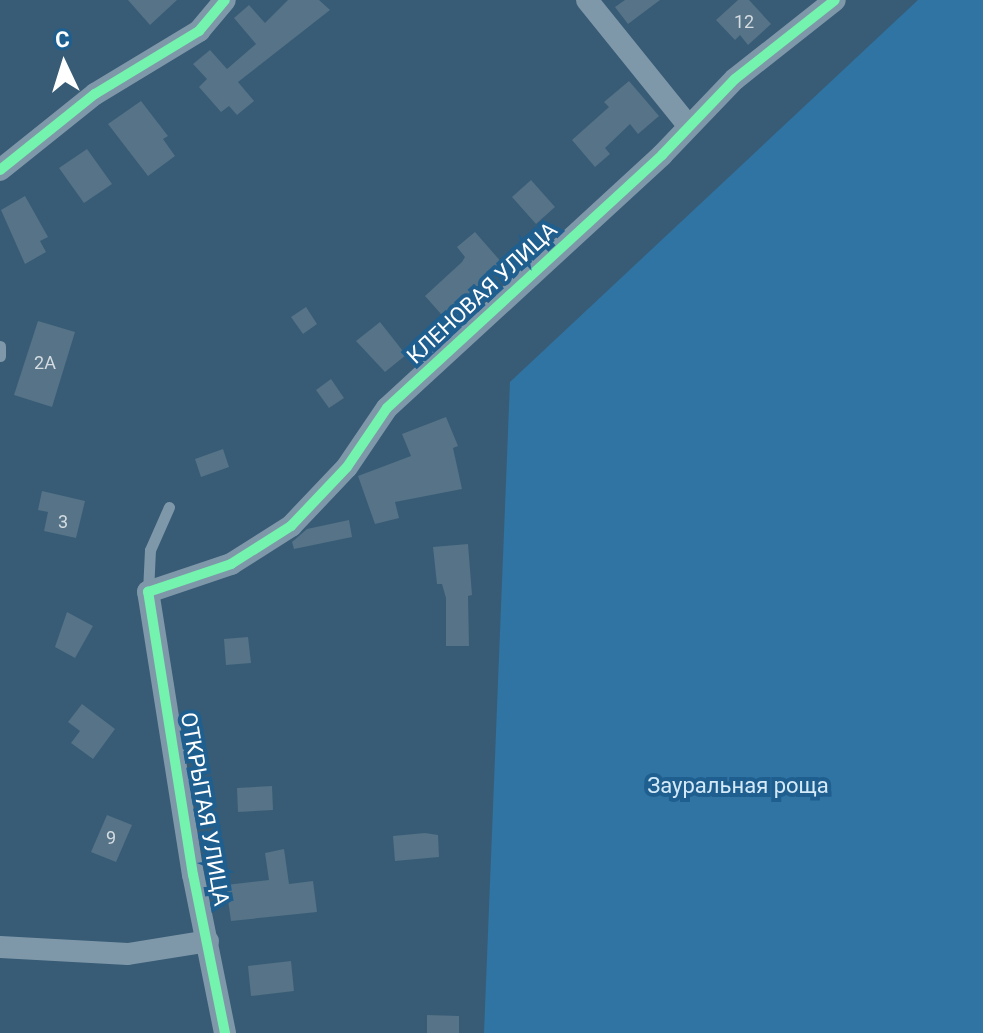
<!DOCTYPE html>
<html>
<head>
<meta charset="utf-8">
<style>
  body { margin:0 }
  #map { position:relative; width:983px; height:1033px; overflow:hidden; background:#385c76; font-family:Roboto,sans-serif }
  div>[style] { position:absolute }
  .green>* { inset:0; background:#3074a4 }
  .building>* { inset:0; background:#567387 }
  .service>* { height:11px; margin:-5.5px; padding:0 5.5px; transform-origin:5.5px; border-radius:5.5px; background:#7f98a9 }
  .minor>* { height:22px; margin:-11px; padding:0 11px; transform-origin:11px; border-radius:11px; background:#7f98a9 }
  .cycleway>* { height:10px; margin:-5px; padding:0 5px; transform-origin:5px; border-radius:5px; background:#73f3ae }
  span { translate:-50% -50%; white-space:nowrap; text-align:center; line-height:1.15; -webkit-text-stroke:8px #1f5f8f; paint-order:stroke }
  .number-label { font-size:18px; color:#d5dce1 }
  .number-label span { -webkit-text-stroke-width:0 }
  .street-label { font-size:22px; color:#fff }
  .park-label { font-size:22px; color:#d4eaf9 }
  .north { position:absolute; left:24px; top:24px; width:80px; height:80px; -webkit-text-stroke:6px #1f5f8f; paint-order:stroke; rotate:356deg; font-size:22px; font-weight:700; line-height:32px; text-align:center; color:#fff }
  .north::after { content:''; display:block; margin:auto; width:28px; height:36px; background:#fff; clip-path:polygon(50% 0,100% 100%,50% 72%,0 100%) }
</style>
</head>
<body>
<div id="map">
  <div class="green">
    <i style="clip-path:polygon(918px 0,983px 0,983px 1033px,484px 1033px,510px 382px)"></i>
  </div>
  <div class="building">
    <i style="clip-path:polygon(128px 0,177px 0,150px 25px)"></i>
    <i style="clip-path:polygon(288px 0,319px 0,330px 10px,238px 82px,254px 101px,237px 115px,229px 106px,221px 112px,199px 87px,207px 79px,193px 64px,210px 50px,227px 69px,256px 44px,234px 18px,249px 5px,265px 23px)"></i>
    <i style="clip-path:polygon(625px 0,660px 0,628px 24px,615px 7px)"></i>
    <i style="clip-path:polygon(738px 0,749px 0,771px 24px,748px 45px,740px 35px,735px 40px,716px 20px)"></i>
    <i style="clip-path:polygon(629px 81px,659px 116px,638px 134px,630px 124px,605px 148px,610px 154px,595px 167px,572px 140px,609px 107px,604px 102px)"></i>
    <i style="clip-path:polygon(141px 101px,168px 136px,163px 139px,175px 156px,148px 176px,108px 124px)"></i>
    <i style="clip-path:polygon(87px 149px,112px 184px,84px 203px,59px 168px)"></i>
    <i style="clip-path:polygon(531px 180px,555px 207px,536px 224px,512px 197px)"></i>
    <i style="clip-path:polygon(25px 196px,48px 237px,40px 241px,46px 252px,25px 264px,1px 210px)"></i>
    <i style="clip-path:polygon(475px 232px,503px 264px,462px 300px,468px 306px,449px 323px,425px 296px,462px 262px,465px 257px,457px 247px)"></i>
    <i style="clip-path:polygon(306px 307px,317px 324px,303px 334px,291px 317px)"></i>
    <i style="clip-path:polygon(38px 321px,75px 332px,52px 407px,14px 395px)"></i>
    <i style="clip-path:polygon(380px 322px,406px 355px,385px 372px,356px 341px)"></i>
    <i style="clip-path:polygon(331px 379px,344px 398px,329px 408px,316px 390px)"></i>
    <i style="clip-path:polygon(446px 417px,458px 446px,453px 448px,462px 489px,395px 502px,399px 518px,375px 524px,358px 476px,411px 456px,402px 434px)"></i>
    <i style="clip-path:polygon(223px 449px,229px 467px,201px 477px,195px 459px)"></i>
    <i style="clip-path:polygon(42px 491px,85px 501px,76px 538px,44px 531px,48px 512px,38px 510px)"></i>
    <i style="clip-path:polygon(349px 520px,352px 537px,294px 549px,292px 542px,307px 529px)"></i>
    <i style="clip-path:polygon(468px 544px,472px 595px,468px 596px,469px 646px,446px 646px,446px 598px,442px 584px,437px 584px,433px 547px)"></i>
    <i style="clip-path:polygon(67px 612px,93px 626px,75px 658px,55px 647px)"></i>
    <i style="clip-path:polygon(248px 637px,251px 663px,226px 665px,224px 639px)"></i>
    <i style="clip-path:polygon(82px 704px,115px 729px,93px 759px,71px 743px,80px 731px,68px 722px)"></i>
    <i style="clip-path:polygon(272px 786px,273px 810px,238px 812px,237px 788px)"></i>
    <i style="clip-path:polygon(107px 815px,132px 825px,116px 862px,91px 852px)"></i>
    <i style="clip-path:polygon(425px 833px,438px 835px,439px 857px,395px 861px,393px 836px)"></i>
    <i style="clip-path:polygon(284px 849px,289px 884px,313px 881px,317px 912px,231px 921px,226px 885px,269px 880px,265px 853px)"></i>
    <i style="clip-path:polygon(291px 961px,294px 991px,251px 996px,248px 966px)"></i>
    <i style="clip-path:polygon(427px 1015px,459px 1016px,459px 1033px,427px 1033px)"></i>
  </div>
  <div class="service">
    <i style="left:0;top:346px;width:10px;rotate:90deg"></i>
    <i style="left:148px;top:592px;width:42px;rotate:-87.3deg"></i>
    <i style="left:150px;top:550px;width:47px;rotate:-66.2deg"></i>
  </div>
  <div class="minor">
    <i style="left:587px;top:0;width:161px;rotate:51.1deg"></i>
    <i style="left:0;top:170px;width:122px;rotate:-38.7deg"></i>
    <i style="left:95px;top:94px;width:122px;rotate:-31.2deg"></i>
    <i style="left:199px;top:31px;width:40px;rotate:-50deg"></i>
    <i style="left:0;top:947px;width:128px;rotate:3.1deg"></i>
    <i style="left:128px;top:954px;width:81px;rotate:-9.2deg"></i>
    <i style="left:225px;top:1033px;width:161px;rotate:-101.4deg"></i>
    <i style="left:193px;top:875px;width:287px;rotate:-99deg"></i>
    <i style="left:148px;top:592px;width:88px;rotate:-18.6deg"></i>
    <i style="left:231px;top:564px;width:71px;rotate:-32.3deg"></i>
    <i style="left:291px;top:526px;width:81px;rotate:-46.5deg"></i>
    <i style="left:347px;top:467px;width:71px;rotate:-55.9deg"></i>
    <i style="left:387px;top:408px;width:374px;rotate:-42.6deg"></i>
    <i style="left:662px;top:155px;width:105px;rotate:-46.2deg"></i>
    <i style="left:735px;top:79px;width:127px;rotate:-38.3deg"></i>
  </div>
  <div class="cycleway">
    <i style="left:0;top:170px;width:122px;rotate:-38.7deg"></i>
    <i style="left:95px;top:94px;width:122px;rotate:-31.2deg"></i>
    <i style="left:199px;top:31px;width:40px;rotate:-50deg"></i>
    <i style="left:225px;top:1033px;width:161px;rotate:-101.4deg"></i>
    <i style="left:193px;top:875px;width:287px;rotate:-99deg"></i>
    <i style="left:148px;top:592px;width:88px;rotate:-18.6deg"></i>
    <i style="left:231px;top:564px;width:71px;rotate:-32.3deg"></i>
    <i style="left:291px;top:526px;width:81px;rotate:-46.5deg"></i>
    <i style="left:347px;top:467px;width:71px;rotate:-55.9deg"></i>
    <i style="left:387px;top:408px;width:374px;rotate:-42.6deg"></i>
    <i style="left:662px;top:155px;width:105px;rotate:-46.2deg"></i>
    <i style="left:735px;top:79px;width:127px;rotate:-38.3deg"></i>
  </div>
  <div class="number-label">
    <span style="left:744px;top:22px">12</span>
    <span style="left:45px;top:363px">2А</span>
    <span style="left:63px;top:522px">3</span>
    <span style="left:111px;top:838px">9</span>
  </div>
  <div class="street-label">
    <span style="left:482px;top:293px;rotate:-43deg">КЛЕНОВАЯ УЛИЦА</span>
    <span style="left:205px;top:809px;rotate:80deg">ОТКРЫТАЯ УЛИЦА</span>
  </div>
  <div class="park-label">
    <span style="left:738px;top:786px">Зауральная роща</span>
  </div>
  <div class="north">С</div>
</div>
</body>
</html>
